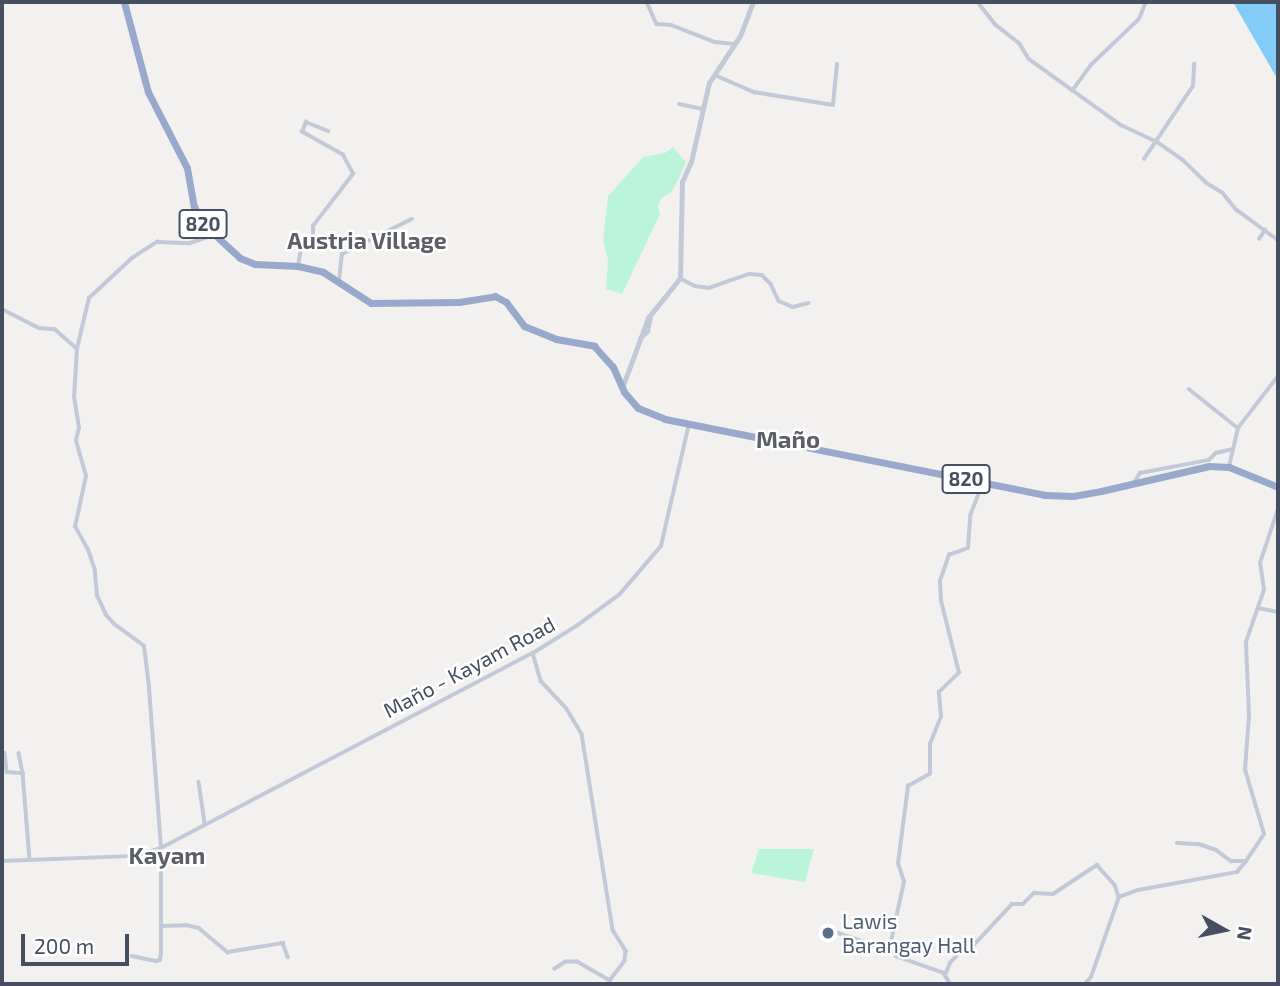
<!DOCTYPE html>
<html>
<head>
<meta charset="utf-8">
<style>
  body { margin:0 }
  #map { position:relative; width:1280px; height:986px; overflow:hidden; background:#f3f0f0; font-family:"Exo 2",sans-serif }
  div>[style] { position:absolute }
  .green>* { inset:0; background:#baf5da }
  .water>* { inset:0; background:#82ccf7 }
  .minor>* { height:3.5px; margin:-1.75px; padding:0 1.75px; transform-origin:1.75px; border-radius:1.75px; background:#c2cad7 }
  .tertiary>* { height:4.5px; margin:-2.25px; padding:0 2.25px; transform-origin:2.25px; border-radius:2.25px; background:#c2cad7 }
  .trunk>* { height:7px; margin:-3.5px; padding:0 3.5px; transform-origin:3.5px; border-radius:3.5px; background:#98a9cc }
  .dots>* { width:19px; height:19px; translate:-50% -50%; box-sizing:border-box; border:4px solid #fff; border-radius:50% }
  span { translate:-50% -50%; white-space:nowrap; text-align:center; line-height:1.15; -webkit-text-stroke:5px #fff; paint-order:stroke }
  .shield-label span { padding:2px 5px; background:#fff; border:2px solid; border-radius:5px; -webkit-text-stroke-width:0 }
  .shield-label { font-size:19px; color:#464f60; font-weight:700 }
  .street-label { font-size:21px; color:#464f60 }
  .service-label { font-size:21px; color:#4e5e75 }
  .left { translate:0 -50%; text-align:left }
  .neighbourhood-label { font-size:23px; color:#5c5f66; font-weight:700 }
  .quarter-label { font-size:24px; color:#5c5f66; font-weight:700 }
  .frame { position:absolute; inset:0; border:4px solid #464f60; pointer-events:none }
  .north { position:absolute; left:1189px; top:895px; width:70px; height:70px; -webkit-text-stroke:5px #fff; paint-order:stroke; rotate:99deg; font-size:19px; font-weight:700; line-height:28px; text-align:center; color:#464f60 }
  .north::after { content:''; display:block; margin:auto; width:24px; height:32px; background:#464f60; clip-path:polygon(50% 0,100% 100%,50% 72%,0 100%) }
  .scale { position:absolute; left:21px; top:934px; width:108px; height:32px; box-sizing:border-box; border:4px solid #464f60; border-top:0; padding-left:9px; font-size:21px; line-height:24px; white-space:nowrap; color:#464f60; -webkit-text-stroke:5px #fff; paint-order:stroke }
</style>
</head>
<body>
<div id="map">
  <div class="green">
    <i style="clip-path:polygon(673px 147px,686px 162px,680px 176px,672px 192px,661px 198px,658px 207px,660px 214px,622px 294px,606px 289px,608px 260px,603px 241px,608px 196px,643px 157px,665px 153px)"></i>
    <i style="clip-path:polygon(759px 849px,814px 849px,805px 882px,751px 873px)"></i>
  </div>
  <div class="water">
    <i style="clip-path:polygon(1233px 2px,1278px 2px,1278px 80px,1252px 35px)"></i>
  </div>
  <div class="minor">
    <i style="left:647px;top:2px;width:24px;rotate:66deg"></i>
    <i style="left:657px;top:24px;width:14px;rotate:4deg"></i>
    <i style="left:671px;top:25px;width:47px;rotate:21.1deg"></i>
    <i style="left:715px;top:42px;width:18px;rotate:6deg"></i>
    <i style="left:978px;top:2px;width:29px;rotate:52deg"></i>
    <i style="left:996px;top:25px;width:31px;rotate:38deg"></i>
    <i style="left:1020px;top:44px;width:17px;rotate:59deg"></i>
    <i style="left:1029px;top:59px;width:113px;rotate:35.7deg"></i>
    <i style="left:1121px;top:125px;width:38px;rotate:25deg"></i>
    <i style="left:1156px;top:141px;width:33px;rotate:35deg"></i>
    <i style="left:1183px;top:160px;width:33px;rotate:44deg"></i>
    <i style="left:1207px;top:183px;width:19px;rotate:32deg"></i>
    <i style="left:1223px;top:193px;width:22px;rotate:51deg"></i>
    <i style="left:1237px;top:210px;width:51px;rotate:36.2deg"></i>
    <i style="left:715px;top:75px;width:43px;rotate:23.6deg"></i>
    <i style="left:754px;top:92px;width:80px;rotate:9.3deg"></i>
    <i style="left:833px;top:105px;width:41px;rotate:-84.4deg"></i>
    <i style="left:1072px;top:91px;width:32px;rotate:-54deg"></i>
    <i style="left:1091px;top:65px;width:66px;rotate:-43.8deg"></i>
    <i style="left:1139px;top:19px;width:18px;rotate:-68deg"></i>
    <i style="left:679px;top:104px;width:25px;rotate:12deg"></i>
    <i style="left:1144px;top:159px;width:88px;rotate:-56.1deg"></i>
    <i style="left:1193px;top:86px;width:22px;rotate:-87deg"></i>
    <i style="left:1259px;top:239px;width:11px;rotate:-56deg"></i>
    <i style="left:298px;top:266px;width:17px;rotate:-80deg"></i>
    <i style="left:301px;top:249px;width:18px;rotate:-49deg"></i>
    <i style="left:313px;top:235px;width:9px;rotate:-90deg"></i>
    <i style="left:313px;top:226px;width:66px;rotate:-52.4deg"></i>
    <i style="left:353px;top:174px;width:21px;rotate:-118deg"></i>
    <i style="left:343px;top:155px;width:47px;rotate:-150.7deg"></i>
    <i style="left:302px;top:132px;width:11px;rotate:-68deg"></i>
    <i style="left:306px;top:122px;width:24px;rotate:22deg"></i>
    <i style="left:680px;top:278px;width:17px;rotate:28deg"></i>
    <i style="left:695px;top:286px;width:14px;rotate:8deg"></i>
    <i style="left:709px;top:288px;width:42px;rotate:-19.3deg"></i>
    <i style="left:749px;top:274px;width:13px;rotate:4deg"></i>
    <i style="left:762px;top:275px;width:13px;rotate:45deg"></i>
    <i style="left:771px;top:284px;width:19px;rotate:65deg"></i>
    <i style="left:779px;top:301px;width:15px;rotate:23deg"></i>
    <i style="left:793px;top:307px;width:16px;rotate:-15deg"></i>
    <i style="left:339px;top:281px;width:27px;rotate:-84deg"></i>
    <i style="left:342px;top:254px;width:78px;rotate:-26.6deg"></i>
    <i style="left:2px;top:309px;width:42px;rotate:27.2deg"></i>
    <i style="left:39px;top:328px;width:16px;rotate:4deg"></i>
    <i style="left:55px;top:329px;width:30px;rotate:42deg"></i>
    <i style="left:640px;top:339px;width:11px;rotate:-41deg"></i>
    <i style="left:648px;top:332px;width:16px;rotate:-79deg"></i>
    <i style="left:1189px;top:389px;width:63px;rotate:38.5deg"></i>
    <i style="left:1238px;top:428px;width:66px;rotate:-52.4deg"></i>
    <i style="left:1229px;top:467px;width:40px;rotate:-77deg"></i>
    <i style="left:1135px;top:481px;width:9px;rotate:-58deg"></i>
    <i style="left:1140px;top:473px;width:70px;rotate:-10.7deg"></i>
    <i style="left:1209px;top:460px;width:10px;rotate:-45deg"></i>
    <i style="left:1216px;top:453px;width:17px;rotate:-13deg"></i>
    <i style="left:1258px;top:608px;width:20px;rotate:11deg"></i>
    <i style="left:533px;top:653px;width:29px;rotate:74deg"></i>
    <i style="left:541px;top:681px;width:38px;rotate:47deg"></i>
    <i style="left:567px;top:709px;width:29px;rotate:59deg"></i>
    <i style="left:582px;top:734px;width:198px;rotate:81deg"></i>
    <i style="left:613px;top:930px;width:25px;rotate:58deg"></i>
    <i style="left:626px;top:951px;width:10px;rotate:96deg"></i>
    <i style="left:625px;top:961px;width:25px;rotate:127deg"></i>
    <i style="left:610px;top:981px;width:38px;rotate:-150deg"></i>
    <i style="left:577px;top:962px;width:11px;rotate:180deg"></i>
    <i style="left:566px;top:962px;width:13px;rotate:148deg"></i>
    <i style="left:5px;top:753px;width:19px;rotate:84deg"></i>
    <i style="left:7px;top:772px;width:16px;rotate:4deg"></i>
    <i style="left:23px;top:773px;width:87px;rotate:85.4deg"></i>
    <i style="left:19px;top:753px;width:20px;rotate:79deg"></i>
    <i style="left:199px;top:782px;width:41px;rotate:81.7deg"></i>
    <i style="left:1177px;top:843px;width:22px;rotate:3deg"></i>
    <i style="left:1199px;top:844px;width:18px;rotate:19deg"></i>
    <i style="left:1216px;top:850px;width:19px;rotate:36deg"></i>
    <i style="left:1231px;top:861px;width:15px"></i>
    <i style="left:1246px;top:861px;width:32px;rotate:-56deg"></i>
    <i style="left:1264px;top:834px;width:67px;rotate:-106.5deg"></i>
    <i style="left:1245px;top:770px;width:55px;rotate:-85.8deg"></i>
    <i style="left:1249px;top:715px;width:73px;rotate:-92.4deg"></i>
    <i style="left:1246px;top:642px;width:55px;rotate:-70.9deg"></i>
    <i style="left:1264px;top:590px;width:27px;rotate:-98deg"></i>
    <i style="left:1260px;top:563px;width:57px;rotate:-71.6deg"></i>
    <i style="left:2px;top:861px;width:133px;rotate:-2.2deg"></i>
    <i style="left:135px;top:856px;width:27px;rotate:-17deg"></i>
    <i style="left:161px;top:848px;width:420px;rotate:-27.7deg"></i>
    <i style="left:533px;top:653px;width:53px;rotate:-31.9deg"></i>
    <i style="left:578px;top:625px;width:52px;rotate:-36.4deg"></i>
    <i style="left:620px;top:594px;width:63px;rotate:-49.5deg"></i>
    <i style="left:661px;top:546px;width:125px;rotate:-77.1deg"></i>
    <i style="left:162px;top:926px;width:24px;rotate:-2deg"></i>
    <i style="left:186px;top:925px;width:13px;rotate:13deg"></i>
    <i style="left:199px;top:928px;width:38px;rotate:40deg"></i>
    <i style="left:228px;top:952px;width:56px;rotate:-9.3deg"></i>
    <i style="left:283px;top:943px;width:15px;rotate:70deg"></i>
    <i style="left:835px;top:932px;width:57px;rotate:18.4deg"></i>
    <i style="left:132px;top:956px;width:25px;rotate:12deg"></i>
    <i style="left:156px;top:961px;width:4px;rotate:-14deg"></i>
    <i style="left:160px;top:960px;width:7px;rotate:-82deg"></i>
    <i style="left:161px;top:953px;width:105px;rotate:-90deg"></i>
    <i style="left:161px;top:848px;width:161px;rotate:-94.3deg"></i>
    <i style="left:149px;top:687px;width:41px;rotate:-97deg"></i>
    <i style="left:144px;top:646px;width:37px;rotate:-144deg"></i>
    <i style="left:114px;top:624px;width:12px;rotate:-132deg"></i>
    <i style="left:106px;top:615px;width:21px;rotate:-115deg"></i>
    <i style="left:97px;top:596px;width:25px;rotate:-95deg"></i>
    <i style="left:95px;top:571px;width:22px;rotate:-108deg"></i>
    <i style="left:88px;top:550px;width:26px;rotate:-119deg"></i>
    <i style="left:75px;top:527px;width:52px;rotate:-77.8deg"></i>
    <i style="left:86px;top:476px;width:37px;rotate:-106deg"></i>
    <i style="left:76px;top:440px;width:12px;rotate:-76deg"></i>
    <i style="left:79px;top:428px;width:30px;rotate:-99deg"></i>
    <i style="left:74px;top:398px;width:49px;rotate:-86.5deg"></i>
    <i style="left:77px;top:349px;width:52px;rotate:-76.8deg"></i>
    <i style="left:89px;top:298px;width:59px;rotate:-42.9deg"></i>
    <i style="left:132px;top:258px;width:30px;rotate:-33deg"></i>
    <i style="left:157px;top:242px;width:33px;rotate:2deg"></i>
    <i style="left:190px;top:243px;width:24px;rotate:-19deg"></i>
    <i style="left:945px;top:975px;width:13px;rotate:-67deg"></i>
    <i style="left:950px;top:963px;width:16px;rotate:-47deg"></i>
    <i style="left:961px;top:951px;width:13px;rotate:-23deg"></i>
    <i style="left:973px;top:946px;width:57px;rotate:-47.1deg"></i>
    <i style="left:1012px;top:904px;width:11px"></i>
    <i style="left:1023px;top:904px;width:16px;rotate:-45deg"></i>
    <i style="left:1034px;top:893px;width:19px;rotate:3deg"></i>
    <i style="left:1053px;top:894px;width:53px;rotate:-33.4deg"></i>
    <i style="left:1097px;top:865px;width:27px;rotate:48deg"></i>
    <i style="left:1115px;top:885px;width:13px;rotate:72deg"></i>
    <i style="left:950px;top:984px;width:13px;rotate:-122deg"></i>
    <i style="left:943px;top:973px;width:49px;rotate:-160.8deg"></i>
    <i style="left:897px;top:957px;width:11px;rotate:-139deg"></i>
    <i style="left:889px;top:950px;width:70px;rotate:-77.6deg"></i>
    <i style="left:904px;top:882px;width:19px;rotate:-108deg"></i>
    <i style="left:898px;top:864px;width:79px;rotate:-82.7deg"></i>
    <i style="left:908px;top:786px;width:25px;rotate:-29deg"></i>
    <i style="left:930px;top:774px;width:30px;rotate:-90deg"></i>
    <i style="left:930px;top:744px;width:29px;rotate:-68deg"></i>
    <i style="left:941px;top:717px;width:25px;rotate:-95deg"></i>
    <i style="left:939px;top:692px;width:28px;rotate:-44deg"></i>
    <i style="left:959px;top:673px;width:74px;rotate:-104deg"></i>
    <i style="left:941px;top:601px;width:20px;rotate:-93deg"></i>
    <i style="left:940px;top:581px;width:28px;rotate:-71deg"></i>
    <i style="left:949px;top:555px;width:20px;rotate:-20deg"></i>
    <i style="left:968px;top:548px;width:32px;rotate:-86deg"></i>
    <i style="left:970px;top:516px;width:34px;rotate:-69deg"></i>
    <i style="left:1085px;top:984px;width:9px;rotate:-49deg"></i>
    <i style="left:1091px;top:977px;width:85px;rotate:-70.7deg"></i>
    <i style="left:1119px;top:897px;width:20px;rotate:-20deg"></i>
    <i style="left:1138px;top:890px;width:101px;rotate:-10.3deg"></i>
    <i style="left:1237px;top:872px;width:14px;rotate:-51deg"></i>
  </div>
  <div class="tertiary">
    <i style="left:622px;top:388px;width:75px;rotate:-69.6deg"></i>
    <i style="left:648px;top:318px;width:51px;rotate:-51.3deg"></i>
    <i style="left:680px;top:278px;width:96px;rotate:-88.8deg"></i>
    <i style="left:682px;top:182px;width:22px;rotate:-66deg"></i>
    <i style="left:691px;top:162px;width:81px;rotate:-77.2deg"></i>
    <i style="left:709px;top:83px;width:56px;rotate:-56.6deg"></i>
    <i style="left:740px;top:36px;width:36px;rotate:-69deg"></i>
  </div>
  <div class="trunk">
    <i style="left:124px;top:2px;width:93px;rotate:75.1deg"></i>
    <i style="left:148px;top:92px;width:85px;rotate:62.8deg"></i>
    <i style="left:187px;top:168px;width:39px;rotate:80deg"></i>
    <i style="left:194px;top:206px;width:17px;rotate:66deg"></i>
    <i style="left:201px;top:222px;width:53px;rotate:42.7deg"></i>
    <i style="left:240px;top:258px;width:16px;rotate:22deg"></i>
    <i style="left:255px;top:264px;width:43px;rotate:2.7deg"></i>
    <i style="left:298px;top:266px;width:26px;rotate:13deg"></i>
    <i style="left:323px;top:272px;width:57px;rotate:32.9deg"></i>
    <i style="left:371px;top:303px;width:88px;rotate:-0.7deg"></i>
    <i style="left:459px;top:302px;width:36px;rotate:-9deg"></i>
    <i style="left:495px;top:296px;width:13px;rotate:29deg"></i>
    <i style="left:506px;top:302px;width:30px;rotate:53deg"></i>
    <i style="left:524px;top:326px;width:35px;rotate:22deg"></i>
    <i style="left:556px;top:339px;width:39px;rotate:10deg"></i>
    <i style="left:594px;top:346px;width:28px;rotate:48deg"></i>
    <i style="left:613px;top:367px;width:27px;rotate:66deg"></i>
    <i style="left:624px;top:392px;width:21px;rotate:49deg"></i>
    <i style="left:638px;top:408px;width:29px;rotate:22deg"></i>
    <i style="left:665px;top:419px;width:388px;rotate:11.3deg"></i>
    <i style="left:1045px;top:495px;width:28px;rotate:2deg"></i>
    <i style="left:1073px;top:496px;width:28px;rotate:-10deg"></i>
    <i style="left:1101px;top:491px;width:111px;rotate:-13deg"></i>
    <i style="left:1209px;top:466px;width:20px;rotate:3deg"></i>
    <i style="left:1229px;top:467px;width:53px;rotate:22.2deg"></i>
  </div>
  <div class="dots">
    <i style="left:828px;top:933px;background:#5c6f8a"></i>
  </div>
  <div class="shield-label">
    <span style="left:203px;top:224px">820</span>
    <span style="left:966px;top:479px">820</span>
  </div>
  <div class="street-label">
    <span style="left:469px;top:667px;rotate:-28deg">Maño - Kayam Road</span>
  </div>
  <div class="service-label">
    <span class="left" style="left:842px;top:933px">Lawis<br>Barangay Hall</span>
  </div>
  <div class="neighbourhood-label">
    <span style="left:367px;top:240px">Austria Village</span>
  </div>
  <div class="quarter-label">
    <span style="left:788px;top:439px">Maño</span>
    <span style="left:167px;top:855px">Kayam</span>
  </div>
  <div class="frame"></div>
  <div class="north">N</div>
  <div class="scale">200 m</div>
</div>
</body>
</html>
